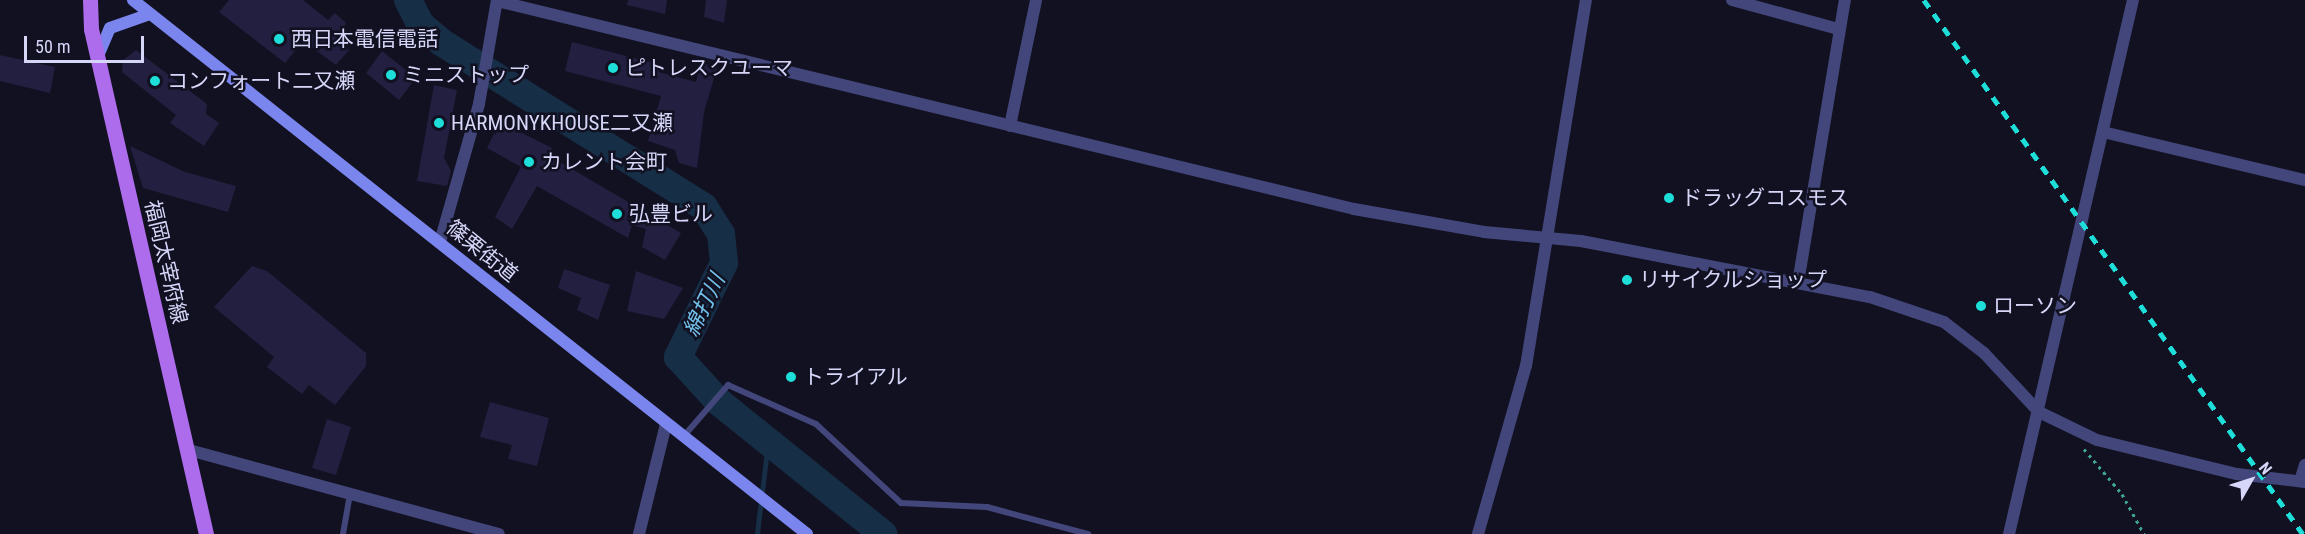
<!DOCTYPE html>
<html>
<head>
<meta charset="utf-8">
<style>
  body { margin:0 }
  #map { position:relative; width:2305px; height:534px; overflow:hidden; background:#121121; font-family:"Roboto Condensed","Noto Sans JP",sans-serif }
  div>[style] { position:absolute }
  .stream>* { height:4.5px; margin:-2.25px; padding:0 2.25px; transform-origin:2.25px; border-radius:2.25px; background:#162e46 }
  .river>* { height:28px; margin:-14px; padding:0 14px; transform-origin:14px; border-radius:14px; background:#162e46 }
  .building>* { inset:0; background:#221f40 }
  .path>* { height:3px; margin-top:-1.5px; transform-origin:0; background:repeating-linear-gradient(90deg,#3fa593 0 3px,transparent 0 7.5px) }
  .service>* { height:6px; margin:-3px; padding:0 3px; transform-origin:3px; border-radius:3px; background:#42467a }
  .minor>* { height:12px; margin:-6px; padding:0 6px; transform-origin:6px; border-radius:6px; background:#42467a }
  .tertiary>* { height:12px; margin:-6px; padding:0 6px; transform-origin:6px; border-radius:6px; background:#42467a }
  .secondary>* { height:12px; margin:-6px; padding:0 6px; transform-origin:6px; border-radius:6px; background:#7a85ed }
  .primary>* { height:15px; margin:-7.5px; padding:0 7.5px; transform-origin:7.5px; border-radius:7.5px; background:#ac6ceb }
  .rail>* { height:4.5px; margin-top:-2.25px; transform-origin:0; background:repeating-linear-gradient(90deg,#1ededa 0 9px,transparent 0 17px) }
  .dots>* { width:16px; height:16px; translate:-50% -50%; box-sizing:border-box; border:3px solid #121121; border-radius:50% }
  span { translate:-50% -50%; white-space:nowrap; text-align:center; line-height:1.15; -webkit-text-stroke:5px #121121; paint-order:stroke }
  .poi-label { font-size:21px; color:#d6d6f9 }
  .left { translate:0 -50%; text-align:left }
  .street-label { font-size:21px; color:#d6d6f9 }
  .water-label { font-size:22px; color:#72c2ec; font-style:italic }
  .north { position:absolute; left:2221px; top:450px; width:60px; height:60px; -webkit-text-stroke:4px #121121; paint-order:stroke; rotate:51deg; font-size:16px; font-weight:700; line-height:24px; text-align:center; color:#d6d6f9 }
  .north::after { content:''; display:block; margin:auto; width:21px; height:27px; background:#d6d6f9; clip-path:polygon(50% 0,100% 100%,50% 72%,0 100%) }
  .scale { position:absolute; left:24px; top:36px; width:120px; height:27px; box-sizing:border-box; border:3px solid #d6d6f9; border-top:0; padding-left:8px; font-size:18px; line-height:21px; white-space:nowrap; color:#d6d6f9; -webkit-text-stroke:4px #121121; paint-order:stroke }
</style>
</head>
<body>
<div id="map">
  <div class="stream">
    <i style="left:757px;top:534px;width:93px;rotate:-83.2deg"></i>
  </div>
  <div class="river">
    <i style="left:408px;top:0;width:28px;rotate:63deg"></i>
    <i style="left:421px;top:25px;width:26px;rotate:40deg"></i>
    <i style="left:441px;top:42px;width:310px;rotate:32.1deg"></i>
    <i style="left:704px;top:207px;width:32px;rotate:58deg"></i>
    <i style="left:721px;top:234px;width:29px;rotate:84deg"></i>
    <i style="left:724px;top:263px;width:105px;rotate:116.1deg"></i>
    <i style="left:678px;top:357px;width:61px;rotate:47.7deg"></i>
    <i style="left:719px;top:402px;width:211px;rotate:38.8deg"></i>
  </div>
  <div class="building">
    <i style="clip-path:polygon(229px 0,303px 0,328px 20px,335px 13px,346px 23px,337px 41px,349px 50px,336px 65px,303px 41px,285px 63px,219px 12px)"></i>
    <i style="clip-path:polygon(628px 0,667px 0,665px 14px,627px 5px)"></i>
    <i style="clip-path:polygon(706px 0,727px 0,724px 23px,704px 17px)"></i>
    <i style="clip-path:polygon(572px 42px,661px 65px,659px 72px,696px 82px,701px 63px,717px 68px,704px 112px,697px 168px,679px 163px,675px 150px,648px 141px,661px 96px,565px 71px)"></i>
    <i style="clip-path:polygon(136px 50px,207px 104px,206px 114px,219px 123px,204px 146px,170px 123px,176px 115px,122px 72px,123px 60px)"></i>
    <i style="clip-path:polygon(382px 51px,416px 78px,399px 100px,366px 73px)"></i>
    <i style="clip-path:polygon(0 55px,55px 67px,50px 93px,0 81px)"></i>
    <i style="clip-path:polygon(434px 85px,457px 90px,444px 158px,451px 171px,447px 186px,417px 181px)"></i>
    <i style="clip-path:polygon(500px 122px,552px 148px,548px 155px,681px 233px,665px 260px,642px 247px,646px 229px,632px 225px,628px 238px,537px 186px,512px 229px,495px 217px,521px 167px,487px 148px)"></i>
    <i style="clip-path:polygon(130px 146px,185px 172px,236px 186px,228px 212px,143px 188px)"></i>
    <i style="clip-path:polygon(252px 266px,267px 271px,366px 353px,366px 366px,335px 405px,309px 385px,302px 394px,267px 367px,274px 357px,214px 307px)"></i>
    <i style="clip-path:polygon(564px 269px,610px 285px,598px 320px,577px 310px,581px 298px,558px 288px)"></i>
    <i style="clip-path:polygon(636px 271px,683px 288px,664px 319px,627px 311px)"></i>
    <i style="clip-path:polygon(490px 402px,549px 418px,537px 466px,508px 459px,512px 445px,480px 437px)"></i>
    <i style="clip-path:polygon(327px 419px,351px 427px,336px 475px,312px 468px)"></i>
  </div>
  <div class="path">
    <i style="left:2084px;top:449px;width:59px;rotate:49.8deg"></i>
    <i style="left:2122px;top:494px;width:46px;rotate:61.2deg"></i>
  </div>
  <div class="service">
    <i style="left:683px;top:437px;width:69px;rotate:-49.1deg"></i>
    <i style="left:728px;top:385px;width:96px;rotate:23.9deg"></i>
    <i style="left:816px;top:424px;width:116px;rotate:42.9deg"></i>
    <i style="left:901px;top:503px;width:86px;rotate:2.7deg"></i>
    <i style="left:987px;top:507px;width:105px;rotate:15deg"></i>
    <i style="left:343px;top:534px;width:41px;rotate:-80.1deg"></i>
  </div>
  <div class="minor">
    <i style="left:1732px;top:0;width:110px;rotate:15.3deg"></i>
    <i style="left:1010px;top:126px;width:129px;rotate:-78.3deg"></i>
    <i style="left:2103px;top:132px;width:208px;rotate:13.4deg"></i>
    <i style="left:1798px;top:283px;width:287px;rotate:-80.6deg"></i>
    <i style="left:189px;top:450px;width:321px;rotate:15.2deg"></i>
    <i style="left:2300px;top:481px;width:17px;rotate:-73deg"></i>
    <i style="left:639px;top:534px;width:113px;rotate:-76.2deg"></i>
  </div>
  <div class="tertiary">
    <i style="left:497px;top:1px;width:882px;rotate:13.64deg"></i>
    <i style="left:1354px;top:209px;width:132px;rotate:10deg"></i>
    <i style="left:1484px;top:232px;width:97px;rotate:5.3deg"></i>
    <i style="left:1581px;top:241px;width:294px;rotate:11deg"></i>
    <i style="left:1870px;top:297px;width:78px;rotate:18.7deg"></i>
    <i style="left:1944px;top:322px;width:51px;rotate:37.8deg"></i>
    <i style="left:1984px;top:353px;width:81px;rotate:47deg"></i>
    <i style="left:2039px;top:412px;width:64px;rotate:25.8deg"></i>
    <i style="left:2097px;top:440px;width:144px;rotate:13.7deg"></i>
    <i style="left:2237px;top:474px;width:68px;rotate:6.7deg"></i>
    <i style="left:440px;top:242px;width:143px;rotate:-74.2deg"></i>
    <i style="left:479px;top:104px;width:106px;rotate:-80.2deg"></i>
    <i style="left:1478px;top:534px;width:175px;rotate:-74.1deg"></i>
    <i style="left:1526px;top:366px;width:371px;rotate:-80.7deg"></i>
    <i style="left:2009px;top:534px;width:548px;rotate:-76.93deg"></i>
  </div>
  <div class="secondary">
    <i style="left:133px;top:0;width:860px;rotate:38.39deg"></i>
    <i style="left:98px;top:56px;width:30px;rotate:-67deg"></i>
    <i style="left:110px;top:28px;width:42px;rotate:-19.3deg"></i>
  </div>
  <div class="primary">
    <i style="left:90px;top:0;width:29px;rotate:88deg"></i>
    <i style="left:91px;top:29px;width:518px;rotate:77.17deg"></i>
  </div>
  <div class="rail">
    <i style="left:1924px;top:0;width:655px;rotate:54.64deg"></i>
  </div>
  <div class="dots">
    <i style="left:279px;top:39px;background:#1ededa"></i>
    <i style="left:613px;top:68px;background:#1ededa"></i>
    <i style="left:391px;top:75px;background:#1ededa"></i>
    <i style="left:155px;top:81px;background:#1ededa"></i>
    <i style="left:439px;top:123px;background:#1ededa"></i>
    <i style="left:529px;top:162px;background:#1ededa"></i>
    <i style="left:1669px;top:198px;background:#1ededa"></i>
    <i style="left:617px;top:214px;background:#1ededa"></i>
    <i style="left:1627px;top:280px;background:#1ededa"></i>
    <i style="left:1981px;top:306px;background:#1ededa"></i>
    <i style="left:791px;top:377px;background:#1ededa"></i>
  </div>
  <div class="poi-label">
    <span class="left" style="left:291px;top:39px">西日本電信電話</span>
    <span class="left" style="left:625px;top:68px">ピトレスクユーマ</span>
    <span class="left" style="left:403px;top:75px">ミニストップ</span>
    <span class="left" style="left:167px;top:81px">コンフォート二又瀬</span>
    <span class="left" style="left:451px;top:123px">HARMONYKHOUSE二又瀬</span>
    <span class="left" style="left:541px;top:162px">カレント会町</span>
    <span class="left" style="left:1681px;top:198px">ドラッグコスモス</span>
    <span class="left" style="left:629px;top:214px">弘豊ビル</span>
    <span class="left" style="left:1639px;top:280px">リサイクルショップ</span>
    <span class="left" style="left:1993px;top:306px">ローソン</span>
    <span class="left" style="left:803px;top:377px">トライアル</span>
  </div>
  <div class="street-label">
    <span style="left:482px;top:251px;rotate:39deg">篠栗街道</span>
    <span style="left:166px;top:262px;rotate:77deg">福岡太宰府線</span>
  </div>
  <div class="water-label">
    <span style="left:704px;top:305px;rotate:-64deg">綿打川</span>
  </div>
  <div class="north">N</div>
  <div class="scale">50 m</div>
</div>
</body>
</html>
